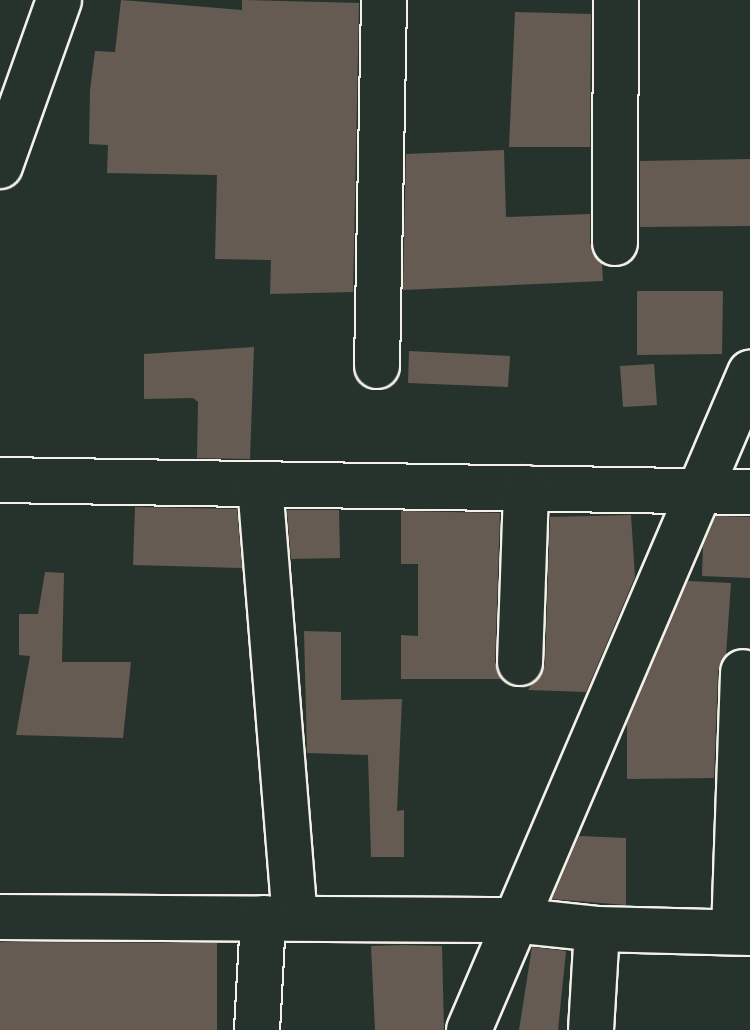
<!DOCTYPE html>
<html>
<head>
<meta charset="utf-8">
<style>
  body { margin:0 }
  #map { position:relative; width:750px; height:1030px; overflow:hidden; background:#26332d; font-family:Pangolin,sans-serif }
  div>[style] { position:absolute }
  .building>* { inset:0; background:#665b53 }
  .roads { filter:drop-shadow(2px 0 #f4f1e8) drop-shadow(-2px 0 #f4f1e8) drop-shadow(0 2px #f4f1e8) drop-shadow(0 -2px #f4f1e8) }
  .minor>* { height:44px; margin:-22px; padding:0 22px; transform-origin:22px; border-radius:22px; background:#26332d }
  .major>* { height:44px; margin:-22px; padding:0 22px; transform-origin:22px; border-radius:22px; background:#26332d }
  span { translate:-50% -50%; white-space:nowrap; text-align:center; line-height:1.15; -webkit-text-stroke:8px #26332d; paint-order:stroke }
</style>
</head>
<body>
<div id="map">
  <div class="building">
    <i style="clip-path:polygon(121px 0,242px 10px,242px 0,359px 3px,353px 292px,270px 294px,271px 260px,215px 259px,217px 175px,107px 173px,108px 145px,89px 144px,90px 90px,95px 51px,115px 52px)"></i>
    <i style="clip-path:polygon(515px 12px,591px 14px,590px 147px,509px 147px)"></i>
    <i style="clip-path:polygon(504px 150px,506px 217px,590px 214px,590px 244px,602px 264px,603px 281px,403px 290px,406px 154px)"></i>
    <i style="clip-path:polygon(750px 159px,750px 226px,640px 227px,640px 161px)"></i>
    <i style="clip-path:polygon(637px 291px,723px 291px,722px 354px,637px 355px)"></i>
    <i style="clip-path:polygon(254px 347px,250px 459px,197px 458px,198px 402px,193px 398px,144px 399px,144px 354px)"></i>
    <i style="clip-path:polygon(409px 351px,510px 356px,508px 387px,408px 383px)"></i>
    <i style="clip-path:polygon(654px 364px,657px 405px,623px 407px,620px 366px)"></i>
    <i style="clip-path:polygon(135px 507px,237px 509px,242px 568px,133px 565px)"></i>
    <i style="clip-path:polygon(287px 510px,339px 510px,340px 558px,291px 559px)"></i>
    <i style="clip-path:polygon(401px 511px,500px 513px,495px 662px,501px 679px,401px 679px,401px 635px,418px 636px,418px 564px,401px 564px)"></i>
    <i style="clip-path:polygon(631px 515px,635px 577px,586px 692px,528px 690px,545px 664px,550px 517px)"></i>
    <i style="clip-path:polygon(716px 516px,750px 517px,750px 578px,702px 576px,703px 546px)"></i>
    <i style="clip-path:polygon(45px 572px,64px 573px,62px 662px,131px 662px,123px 738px,16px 735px,30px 656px,19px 655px,19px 614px,38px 614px)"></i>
    <i style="clip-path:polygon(688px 581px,731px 583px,726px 655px,718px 671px,714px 778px,627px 779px,627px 723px)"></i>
    <i style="clip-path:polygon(304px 631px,341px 632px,341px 700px,402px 699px,397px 811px,404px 810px,404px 857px,371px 857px,368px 755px,307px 753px)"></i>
    <i style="clip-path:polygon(579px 836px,626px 838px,626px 905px,552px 899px)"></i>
    <i style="clip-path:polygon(0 942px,217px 943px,217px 1030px,0 1030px)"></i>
    <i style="clip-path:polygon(403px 945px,442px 946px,444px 1030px,375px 1030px,371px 946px)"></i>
    <i style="clip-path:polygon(532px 947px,566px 951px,558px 1030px,519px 1030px)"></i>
  </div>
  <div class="roads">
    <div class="minor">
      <i style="left:615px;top:243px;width:243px;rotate:-89.8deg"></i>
      <i style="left:377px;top:366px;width:366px;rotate:-88.9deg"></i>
      <i style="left:0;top:480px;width:750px;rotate:0.92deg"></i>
      <i style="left:260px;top:485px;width:434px;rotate:85.4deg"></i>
      <i style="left:520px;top:663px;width:175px;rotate:-88deg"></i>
      <i style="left:0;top:917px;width:513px;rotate:0.34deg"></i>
      <i style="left:513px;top:920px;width:84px;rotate:6.1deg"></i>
      <i style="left:597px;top:929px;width:153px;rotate:1.5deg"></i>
      <i style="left:734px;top:932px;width:260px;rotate:-88deg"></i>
      <i style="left:257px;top:1030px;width:112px;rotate:-86.9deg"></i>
      <i style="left:469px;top:1030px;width:715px;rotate:-66.84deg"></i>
      <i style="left:591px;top:1030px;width:101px;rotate:-86.6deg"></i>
    </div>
    <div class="major">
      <i style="left:0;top:166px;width:176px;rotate:-70.4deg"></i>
    </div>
  </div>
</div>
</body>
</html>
